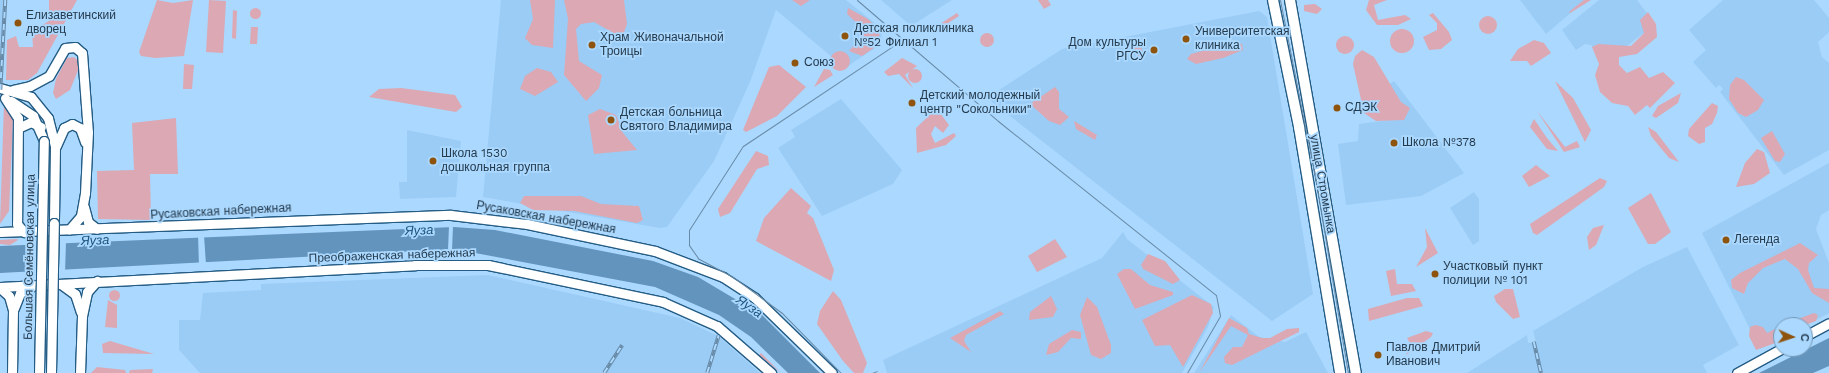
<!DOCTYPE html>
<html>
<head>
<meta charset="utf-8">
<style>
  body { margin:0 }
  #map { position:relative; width:1829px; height:373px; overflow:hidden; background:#abd8fe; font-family:"Work Sans",sans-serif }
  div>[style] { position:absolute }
  .built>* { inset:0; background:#9bccf6 }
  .green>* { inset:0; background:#dba8b3 }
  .round { border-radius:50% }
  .water>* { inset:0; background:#6394bd }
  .pier>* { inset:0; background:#abd8fe }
  .roads { filter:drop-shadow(1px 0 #245c84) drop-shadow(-1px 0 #245c84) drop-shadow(0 1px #245c84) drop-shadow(0 -1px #245c84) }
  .secondary>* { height:9px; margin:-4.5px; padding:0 4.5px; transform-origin:4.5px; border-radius:4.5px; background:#fff }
  .primary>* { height:10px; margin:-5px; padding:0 5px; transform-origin:5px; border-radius:5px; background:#fff }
  .tram>* { height:1px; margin:-0.5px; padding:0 0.5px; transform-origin:0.5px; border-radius:0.5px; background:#688aa6 }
  .rail>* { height:3.5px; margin-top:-1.75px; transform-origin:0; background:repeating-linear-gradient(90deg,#abd8fe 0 6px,#688aa6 0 12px); box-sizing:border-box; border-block:1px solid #688aa6 }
  .bridges { filter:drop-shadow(1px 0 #245c84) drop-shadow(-1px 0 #245c84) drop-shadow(0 1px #245c84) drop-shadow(0 -1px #245c84) }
  .secondary-bridge>* { height:9px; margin:-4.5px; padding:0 4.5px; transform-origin:4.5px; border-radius:4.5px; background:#fff }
  .dots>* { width:11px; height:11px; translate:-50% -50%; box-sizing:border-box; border:2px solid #abd8fe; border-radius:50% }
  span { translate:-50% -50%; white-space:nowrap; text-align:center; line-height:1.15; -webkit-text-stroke:3.5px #abd8fe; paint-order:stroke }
  .poi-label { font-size:12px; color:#243b4e }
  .left { translate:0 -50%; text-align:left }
  .right { translate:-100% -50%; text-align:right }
  .street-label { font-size:12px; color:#243b4e }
  .water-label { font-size:13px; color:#1d557e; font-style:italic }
  .north { position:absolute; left:1773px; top:317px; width:40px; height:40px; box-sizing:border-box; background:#abd8fe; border:1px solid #7599b8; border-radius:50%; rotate:93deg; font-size:11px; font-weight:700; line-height:16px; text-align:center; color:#243b4e }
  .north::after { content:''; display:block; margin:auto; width:14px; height:18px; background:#8e540e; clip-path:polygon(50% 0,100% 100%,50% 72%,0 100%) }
</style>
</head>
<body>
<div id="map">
  <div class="built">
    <i style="clip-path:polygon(0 0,6px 0,3px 77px,0 77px)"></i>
    <i style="clip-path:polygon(501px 0,846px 0,882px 29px,881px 44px,845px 68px,776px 10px,750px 82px,714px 161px,667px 227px,660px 228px,483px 197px)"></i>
    <i style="clip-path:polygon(881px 0,952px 0,911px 26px)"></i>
    <i style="clip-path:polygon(1520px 0,1586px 0,1546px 34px)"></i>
    <i style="clip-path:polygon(1599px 0,1637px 0,1655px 24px,1605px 63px,1591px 45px,1585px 44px,1576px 50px,1562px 30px)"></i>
    <i style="clip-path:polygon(1723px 0,1814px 0,1829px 18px,1829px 32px,1818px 42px,1822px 57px,1829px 63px,1829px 150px,1784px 175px,1720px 92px,1723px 89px,1719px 85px,1716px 88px,1693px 62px,1706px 50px,1689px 30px)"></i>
    <i style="clip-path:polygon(1259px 11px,1267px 17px,1313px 294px,1272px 321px,987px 98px,1062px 49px)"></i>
    <i style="clip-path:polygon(1394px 81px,1464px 173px,1421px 196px,1346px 205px,1338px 144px,1358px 141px,1359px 124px,1396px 119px,1378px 93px)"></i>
    <i style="clip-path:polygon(841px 99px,902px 170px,893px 184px,822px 216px,778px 148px,795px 137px,791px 130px)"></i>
    <i style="clip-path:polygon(407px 130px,461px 141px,456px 197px,400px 199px,399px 182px,407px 182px)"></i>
    <i style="clip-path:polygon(1829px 163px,1829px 210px,1821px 215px,1816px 229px,1829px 263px,1829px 313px,1805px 326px,1781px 325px,1781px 338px,1760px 349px,1702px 233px)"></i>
    <i style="clip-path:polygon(1474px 192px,1479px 199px,1479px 241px,1473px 245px,1450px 208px)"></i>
    <i style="clip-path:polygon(1123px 232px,1127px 239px,1214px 307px,1208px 327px,1182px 373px,887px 373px,883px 360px,1102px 258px)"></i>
    <i style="clip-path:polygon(1687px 247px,1739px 345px,1703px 365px,1707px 373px,1467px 373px,1527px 335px,1528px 343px,1536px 342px,1533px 331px,1643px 267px)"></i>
    <i style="clip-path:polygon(488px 275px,680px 318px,718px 336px,760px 373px,200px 373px,179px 350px,179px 320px,200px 320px,203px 293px,261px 290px,261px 284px)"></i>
    <i style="clip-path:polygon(1231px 315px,1259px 337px,1285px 342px,1306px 332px,1328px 373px,1194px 373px)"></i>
  </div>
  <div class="green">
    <i style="clip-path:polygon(49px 0,77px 0,37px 73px,28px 80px,6px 80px,7px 40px,16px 36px,19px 47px,33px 47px,32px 31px,49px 21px)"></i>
    <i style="clip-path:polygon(157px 0,173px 3px,193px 0,184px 56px,155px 58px,141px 56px,139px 52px)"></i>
    <i style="clip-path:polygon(209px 0,226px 1px,223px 53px,206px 52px)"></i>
    <i style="clip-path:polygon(530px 0,555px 0,553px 48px,532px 45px,525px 38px,533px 19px)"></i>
    <i style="clip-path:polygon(564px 0,624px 0,627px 24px,623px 35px,617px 35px,594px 22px,581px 24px,576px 29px,579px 61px,602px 75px,599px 88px,586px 101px,564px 75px,568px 19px)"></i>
    <i style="clip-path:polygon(792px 0,810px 0,801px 6px)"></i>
    <i style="clip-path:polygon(1038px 0,1048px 0,1051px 5px,1044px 9px)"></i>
    <i style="clip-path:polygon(1369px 0,1387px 0,1374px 5px,1378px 20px,1405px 15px,1411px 19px,1398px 25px,1377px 25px,1366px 10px)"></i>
    <i style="clip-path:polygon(1584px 0,1591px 0,1570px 13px,1569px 12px)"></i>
    <i style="clip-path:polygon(1315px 4px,1322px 9px,1317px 14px,1304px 11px,1304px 5px)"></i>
    <i class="round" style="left:249.5px;top:7.5px;width:11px;height:11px"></i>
    <i style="clip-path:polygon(848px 8px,868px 19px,880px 31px,878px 45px,862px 56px,849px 51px,859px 40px,863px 29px,847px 14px)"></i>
    <i style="clip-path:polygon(233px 10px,237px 11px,236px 39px,232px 38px)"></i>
    <i style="clip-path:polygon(1648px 12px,1656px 24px,1657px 37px,1637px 54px,1619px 57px,1619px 65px,1627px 73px,1640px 67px,1649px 78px,1663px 72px,1675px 83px,1650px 108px,1647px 105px,1635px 115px,1628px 106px,1612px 103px,1600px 92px,1595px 75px,1599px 64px,1592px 47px,1598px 44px,1631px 46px,1644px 33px,1640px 20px)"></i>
    <i style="clip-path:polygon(957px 13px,959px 16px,942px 27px,940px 24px)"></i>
    <i style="clip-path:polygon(1433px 13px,1449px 32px,1452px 40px,1441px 49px,1429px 50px,1423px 37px,1437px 30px,1437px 23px,1429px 15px)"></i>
    <i class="round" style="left:1479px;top:16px;width:18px;height:18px"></i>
    <i style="clip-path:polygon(251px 27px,258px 27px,257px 44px,250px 44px)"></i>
    <i class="round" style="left:1390px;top:29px;width:24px;height:24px"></i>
    <i class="round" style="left:980px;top:33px;width:14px;height:14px"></i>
    <i class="round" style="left:1336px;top:36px;width:18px;height:18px"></i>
    <i style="clip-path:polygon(1139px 40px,1144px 56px,1139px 60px,1133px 44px)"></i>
    <i style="clip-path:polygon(1534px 40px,1544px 43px,1551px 53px,1531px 66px,1527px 61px,1510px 61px,1518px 49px)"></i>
    <i style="clip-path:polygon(1236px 42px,1242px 44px,1243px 50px,1223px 58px,1196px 64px,1187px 59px,1191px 54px)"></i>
    <i style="clip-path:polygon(1362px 50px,1374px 57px,1401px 102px,1410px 108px,1404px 120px,1376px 121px,1364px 113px,1353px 64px,1355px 56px)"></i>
    <i class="round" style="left:830px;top:51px;width:20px;height:20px"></i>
    <i style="clip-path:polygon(74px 57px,81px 63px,70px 90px,56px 99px,53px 93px,56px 79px,67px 58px)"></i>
    <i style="clip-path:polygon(902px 58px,917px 66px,905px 75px,913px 88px,899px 74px,888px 76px,884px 72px)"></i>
    <i style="clip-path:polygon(184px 64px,194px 65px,192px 89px,183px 89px)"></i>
    <i style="clip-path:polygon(779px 65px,806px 87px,777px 116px,746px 132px,743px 130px,769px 67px)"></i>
    <i style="clip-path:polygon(537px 68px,551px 72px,558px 82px,535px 96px,520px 89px,525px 76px)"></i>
    <i style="clip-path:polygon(824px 69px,830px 70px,833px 75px,814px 87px)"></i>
    <i class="round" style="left:908px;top:69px;width:14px;height:14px"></i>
    <i style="clip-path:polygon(1736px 77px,1744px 80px,1764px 100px,1758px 110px,1746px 117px,1738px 113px,1729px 99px,1730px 85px)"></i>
    <i style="clip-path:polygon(1555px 81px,1573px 98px,1591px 130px,1585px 142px)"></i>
    <i style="clip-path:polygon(1055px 87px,1059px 92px,1059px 109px,1069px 117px,1060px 125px,1049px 121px,1030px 104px)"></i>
    <i style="clip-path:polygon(401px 88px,455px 95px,462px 107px,456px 112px,369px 97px,379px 89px)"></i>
    <i style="clip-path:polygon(1681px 93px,1678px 103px,1656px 118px,1652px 116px,1658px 106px)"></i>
    <i style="clip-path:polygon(4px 103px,13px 118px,9px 211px,0 224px)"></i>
    <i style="clip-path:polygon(1712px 103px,1718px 106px,1717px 113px,1712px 124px,1705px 128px,1705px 142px,1699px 144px,1688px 136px,1689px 129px)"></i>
    <i style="clip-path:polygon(600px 109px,616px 115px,623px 133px,637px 150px,594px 154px,588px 115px)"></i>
    <i style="clip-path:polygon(934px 111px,940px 113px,949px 125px,943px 133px,935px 126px,931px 134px,935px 143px,954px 133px,956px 136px,946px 145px,917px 153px,916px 128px)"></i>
    <i style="clip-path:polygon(1537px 111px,1565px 147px,1577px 141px,1580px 147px,1564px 152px)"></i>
    <i style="clip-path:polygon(176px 118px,178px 174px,150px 174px,151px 220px,98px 219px,97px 171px,134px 170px,132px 123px)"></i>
    <i style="clip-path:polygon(1534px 119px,1547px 138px,1558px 151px,1547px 149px,1530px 127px)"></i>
    <i style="clip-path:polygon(1074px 121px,1097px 135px,1095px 140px,1076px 129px)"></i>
    <i style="clip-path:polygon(1648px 127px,1656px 132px,1679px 162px,1669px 158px,1651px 136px)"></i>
    <i style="clip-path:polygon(1772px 131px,1785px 154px,1780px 162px,1775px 161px,1761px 138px)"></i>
    <i style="clip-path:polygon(1757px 149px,1764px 152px,1770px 173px,1754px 184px,1736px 187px,1745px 163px)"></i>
    <i style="clip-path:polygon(756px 151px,768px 156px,769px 165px,757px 169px,730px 213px,720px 217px,718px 209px)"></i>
    <i style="clip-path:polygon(1536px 165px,1550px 176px,1529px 187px,1522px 176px)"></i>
    <i style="clip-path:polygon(1600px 178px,1607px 181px,1604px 187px,1537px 235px,1533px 233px,1530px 224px)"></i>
    <i style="clip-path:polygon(791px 188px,811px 206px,807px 213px,813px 218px,834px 270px,831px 281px,756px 241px,764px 218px)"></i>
    <i style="clip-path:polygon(1651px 193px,1671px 232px,1655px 244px,1648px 244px,1628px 208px)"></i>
    <i style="clip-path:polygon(524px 196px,581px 196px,601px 204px,639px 206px,643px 220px,637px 223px,574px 211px,533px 210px,520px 203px)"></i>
    <i style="clip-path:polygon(1604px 225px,1596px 245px,1589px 250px,1587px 237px,1593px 228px)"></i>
    <i style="clip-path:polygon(1425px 228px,1438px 253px,1416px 267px,1427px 247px)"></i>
    <i style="clip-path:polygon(1055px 239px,1067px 257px,1037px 272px,1028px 256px)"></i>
    <i style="clip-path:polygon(0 240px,17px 239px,18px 240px,10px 245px,0 244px)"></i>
    <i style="clip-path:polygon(1800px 243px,1818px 255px,1809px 263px,1808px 270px,1814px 288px,1829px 289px,1829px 303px,1812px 293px,1798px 269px,1785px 259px,1763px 268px,1748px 283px,1744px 294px,1732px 288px,1731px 280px,1740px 273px)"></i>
    <i style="clip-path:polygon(1148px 254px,1165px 261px,1180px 280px,1173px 284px,1143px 269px,1141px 265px)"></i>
    <i style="clip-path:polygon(1124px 269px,1131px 269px,1150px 285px,1173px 292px,1173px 295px,1135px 309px,1117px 274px)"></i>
    <i style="clip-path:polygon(1395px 269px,1397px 284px,1412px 284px,1416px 291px,1391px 296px,1386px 271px)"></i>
    <i style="clip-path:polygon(1505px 289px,1513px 289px,1520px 317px,1513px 319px,1496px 302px,1494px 296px)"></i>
    <i class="round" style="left:108.5px;top:289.5px;width:11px;height:11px"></i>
    <i style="clip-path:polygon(833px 291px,841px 300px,867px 363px,863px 373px,854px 373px,843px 361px,817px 324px,820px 311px)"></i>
    <i style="clip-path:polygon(1192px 295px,1211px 304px,1213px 313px,1183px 367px,1170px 345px,1155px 346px,1142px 320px)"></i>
    <i style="clip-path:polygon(1051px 296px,1057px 309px,1053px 317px,1029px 320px,1030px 312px)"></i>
    <i style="clip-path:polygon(1087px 297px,1097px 307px,1111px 345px,1111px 353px,1101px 359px,1091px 355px,1080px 315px)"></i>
    <i style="clip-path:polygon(1407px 298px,1419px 298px,1423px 306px,1369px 321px,1368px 309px)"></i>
    <i style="clip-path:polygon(108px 300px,117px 305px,117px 328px,105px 327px)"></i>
    <i style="clip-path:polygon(1000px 311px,1004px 314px,966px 335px,964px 341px,971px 352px,950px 338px)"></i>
    <i style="clip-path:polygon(1814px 313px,1818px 315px,1816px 321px,1805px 325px,1782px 325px)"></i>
    <i style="clip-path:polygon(1229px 318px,1247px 328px,1249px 334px,1262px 338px,1270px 338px,1287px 329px,1299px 328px,1299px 332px,1232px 365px,1225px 363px,1224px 357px,1233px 347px,1242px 347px,1248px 335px,1231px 326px,1199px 373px)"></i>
    <i style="clip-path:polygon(1755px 325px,1763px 327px,1767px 333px,1781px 326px,1781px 341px,1756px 350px,1749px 336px,1750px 327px)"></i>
    <i style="clip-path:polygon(1072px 330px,1081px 332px,1081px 339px,1071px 338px,1058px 352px,1046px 355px,1049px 344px)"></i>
    <i style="clip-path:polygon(1426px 331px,1433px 333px,1431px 337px,1406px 355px,1411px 345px,1407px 338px)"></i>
    <i style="clip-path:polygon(110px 341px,154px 354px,103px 353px,102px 344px)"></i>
    <i style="clip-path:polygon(761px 353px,781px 373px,759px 355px)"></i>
    <i style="clip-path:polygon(97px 367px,125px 370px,126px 373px,91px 373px)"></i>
    <i style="clip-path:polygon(153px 369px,152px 373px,129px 373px,130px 370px)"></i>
  </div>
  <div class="water">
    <i style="clip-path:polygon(454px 227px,495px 230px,653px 261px,698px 277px,762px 315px,820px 373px,788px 373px,751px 337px,719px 315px,655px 287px,454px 249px,0 273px,0 246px)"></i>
    <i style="clip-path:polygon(1829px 338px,1829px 366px,1813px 373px,1759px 373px)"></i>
  </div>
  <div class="pier">
    <i style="clip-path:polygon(449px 226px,453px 226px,452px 250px,448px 250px)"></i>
    <i style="clip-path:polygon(198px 235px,204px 235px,206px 265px,199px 266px)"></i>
    <i style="clip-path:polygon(66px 241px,65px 274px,28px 275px,28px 243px)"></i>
  </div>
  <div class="roads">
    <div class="secondary">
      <i style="left:0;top:88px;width:32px;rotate:16deg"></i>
      <i style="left:31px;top:97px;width:27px;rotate:51deg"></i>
      <i style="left:48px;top:118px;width:30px;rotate:76deg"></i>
      <i style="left:55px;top:147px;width:76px;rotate:90.8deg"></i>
      <i style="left:13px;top:90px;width:17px;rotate:-13deg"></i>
      <i style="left:30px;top:86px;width:21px;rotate:-28deg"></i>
      <i style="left:49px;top:76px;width:32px;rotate:-60deg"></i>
      <i style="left:65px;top:48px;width:10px;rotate:-6deg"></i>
      <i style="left:75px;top:47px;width:9px;rotate:41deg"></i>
      <i style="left:82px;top:53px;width:79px;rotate:85.7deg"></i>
      <i style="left:88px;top:132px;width:61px;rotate:92.8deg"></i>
      <i style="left:85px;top:193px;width:23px;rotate:100deg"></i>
      <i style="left:81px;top:216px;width:18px;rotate:131deg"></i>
      <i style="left:5px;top:98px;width:24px;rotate:57deg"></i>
      <i style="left:18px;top:118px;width:106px;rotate:90.5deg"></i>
      <i style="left:17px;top:224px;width:11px;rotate:49deg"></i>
      <i style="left:11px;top:101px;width:27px;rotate:34deg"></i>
      <i style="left:33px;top:116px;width:27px;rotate:66deg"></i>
      <i style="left:18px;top:128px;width:14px;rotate:-25deg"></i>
      <i style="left:31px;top:122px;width:11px;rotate:27deg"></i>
      <i style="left:56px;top:146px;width:20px;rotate:-66deg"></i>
      <i style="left:64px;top:128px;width:9px;rotate:-27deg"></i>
      <i style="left:72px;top:124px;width:9px;rotate:27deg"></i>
      <i style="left:80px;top:128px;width:15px;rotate:70deg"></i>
      <i style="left:84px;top:207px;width:16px;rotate:75deg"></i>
      <i style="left:88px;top:222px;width:11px;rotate:38deg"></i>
      <i style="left:0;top:232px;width:451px;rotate:-2.2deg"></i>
      <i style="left:451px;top:215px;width:77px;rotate:6.8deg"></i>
      <i style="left:527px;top:224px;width:131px;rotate:11.9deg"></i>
      <i style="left:655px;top:251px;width:73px;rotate:20.9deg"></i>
      <i style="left:723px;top:277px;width:38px;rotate:33deg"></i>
      <i style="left:755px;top:298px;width:107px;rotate:44.2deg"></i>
      <i style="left:61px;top:284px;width:17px;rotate:36deg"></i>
      <i style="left:75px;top:294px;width:19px;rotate:72deg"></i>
      <i style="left:0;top:287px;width:416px;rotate:-3deg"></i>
      <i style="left:415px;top:265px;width:73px"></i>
      <i style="left:488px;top:265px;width:179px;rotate:11.9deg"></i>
      <i style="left:663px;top:302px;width:59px;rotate:24deg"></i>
      <i style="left:717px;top:326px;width:72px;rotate:41deg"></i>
      <i style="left:0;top:288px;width:12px;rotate:42deg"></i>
      <i style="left:9px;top:296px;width:15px;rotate:74deg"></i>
      <i style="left:13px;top:310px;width:63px;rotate:90.9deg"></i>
      <i style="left:14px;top:308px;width:16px;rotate:-68deg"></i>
      <i style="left:20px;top:293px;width:13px;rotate:-29deg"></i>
      <i style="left:1805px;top:336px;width:27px;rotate:-28deg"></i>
      <i style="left:80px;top:373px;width:57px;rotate:-88deg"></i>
      <i style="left:82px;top:316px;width:25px;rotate:-78deg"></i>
      <i style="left:87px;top:292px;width:15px;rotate:-48deg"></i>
      <i style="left:1737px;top:373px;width:50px;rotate:-28.6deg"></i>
    </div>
    <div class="primary">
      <i style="left:1273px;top:0;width:130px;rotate:78.4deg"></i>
      <i style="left:1299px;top:127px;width:249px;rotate:80.5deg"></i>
      <i style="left:1290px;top:0;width:379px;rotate:80deg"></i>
    </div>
  </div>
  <div class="tram">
    <i style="left:857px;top:0;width:186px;rotate:40.6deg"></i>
    <i style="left:998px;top:121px;width:279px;rotate:38.6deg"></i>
    <i style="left:1216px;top:295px;width:21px;rotate:79deg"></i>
    <i style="left:1220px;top:316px;width:66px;rotate:120.1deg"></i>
    <i style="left:1280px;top:0;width:186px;rotate:78.8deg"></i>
    <i style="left:1316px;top:182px;width:194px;rotate:80.5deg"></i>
    <i style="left:841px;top:373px;width:84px;rotate:-134.5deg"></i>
    <i style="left:782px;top:313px;width:61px;rotate:-143.7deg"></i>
    <i style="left:733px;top:277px;width:40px;rotate:-152deg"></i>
    <i style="left:698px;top:258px;width:16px;rotate:-125deg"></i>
    <i style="left:689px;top:245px;width:15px;rotate:-90deg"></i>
    <i style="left:689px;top:230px;width:100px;rotate:-57.3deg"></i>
    <i style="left:743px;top:146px;width:180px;rotate:-33.7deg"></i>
    <i style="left:893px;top:46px;width:18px;rotate:-3deg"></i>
    <i style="left:872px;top:373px;width:5px;rotate:-22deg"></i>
  </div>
  <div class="rail">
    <i style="left:0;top:90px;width:90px;rotate:-86.8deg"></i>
    <i style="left:1534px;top:342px;width:32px;rotate:77deg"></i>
    <i style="left:604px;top:373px;width:33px;rotate:-57deg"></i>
    <i style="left:707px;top:373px;width:39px;rotate:-73deg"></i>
  </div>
  <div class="bridges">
    <div class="secondary-bridge">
      <i style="left:39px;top:373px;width:232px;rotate:-88.8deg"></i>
      <i style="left:51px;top:373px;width:150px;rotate:-88.9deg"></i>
    </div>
  </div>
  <div class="dots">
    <i style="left:18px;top:23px;background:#8e540e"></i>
    <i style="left:845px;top:36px;background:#8e540e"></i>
    <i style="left:1186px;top:39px;background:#8e540e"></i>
    <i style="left:592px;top:45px;background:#8e540e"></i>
    <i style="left:1154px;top:50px;background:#8e540e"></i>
    <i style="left:795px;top:63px;background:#8e540e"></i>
    <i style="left:912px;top:103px;background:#8e540e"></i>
    <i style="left:1337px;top:108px;background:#8e540e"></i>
    <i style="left:611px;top:120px;background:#8e540e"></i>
    <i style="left:1394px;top:143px;background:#8e540e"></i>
    <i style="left:433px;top:161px;background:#8e540e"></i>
    <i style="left:1726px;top:240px;background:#8e540e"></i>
    <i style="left:1435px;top:274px;background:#8e540e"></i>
    <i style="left:1378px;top:355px;background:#8e540e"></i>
  </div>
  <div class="poi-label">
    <span class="left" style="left:26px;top:23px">Елизаветинский<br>дворец</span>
    <span class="left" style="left:854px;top:36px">Детская поликлиника<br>№52 Филиал 1</span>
    <span class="left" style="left:1195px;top:39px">Университетская<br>клиника</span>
    <span class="left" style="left:600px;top:45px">Храм Живоначальной<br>Троицы</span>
    <span class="right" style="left:1146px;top:50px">Дом культуры<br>РГСУ</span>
    <span class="left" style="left:804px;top:63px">Союз</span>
    <span class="left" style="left:920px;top:103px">Детский молодежный<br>центр "Сокольники"</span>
    <span class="left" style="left:1345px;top:108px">СДЭК</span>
    <span class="left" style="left:620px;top:120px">Детская больница<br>Святого Владимира</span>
    <span class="left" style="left:1402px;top:143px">Школа №378</span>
    <span class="left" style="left:441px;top:161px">Школа 1530<br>дошкольная группа</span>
    <span class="left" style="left:1734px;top:240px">Легенда</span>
    <span class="left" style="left:1443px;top:274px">Участковый пункт<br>полиции № 101</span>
    <span class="left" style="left:1386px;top:355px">Павлов Дмитрий<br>Иванович</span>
  </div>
  <div class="street-label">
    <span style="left:1322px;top:184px;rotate:80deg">улица Стромынка</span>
    <span style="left:221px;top:212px;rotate:-3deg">Русаковская набережная</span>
    <span style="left:546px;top:218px;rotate:10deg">Русаковская набережная</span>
    <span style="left:392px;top:256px;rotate:-2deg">Преображенская набережная</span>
    <span style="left:30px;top:257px;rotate:-89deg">Большая Семёновская улица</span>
  </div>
  <div class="water-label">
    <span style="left:419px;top:231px;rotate:-2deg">Яуза</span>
    <span style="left:95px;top:241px;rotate:-2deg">Яуза</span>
    <span style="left:749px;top:307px;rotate:35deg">Яуза</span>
  </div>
  <div class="north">С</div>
</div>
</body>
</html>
